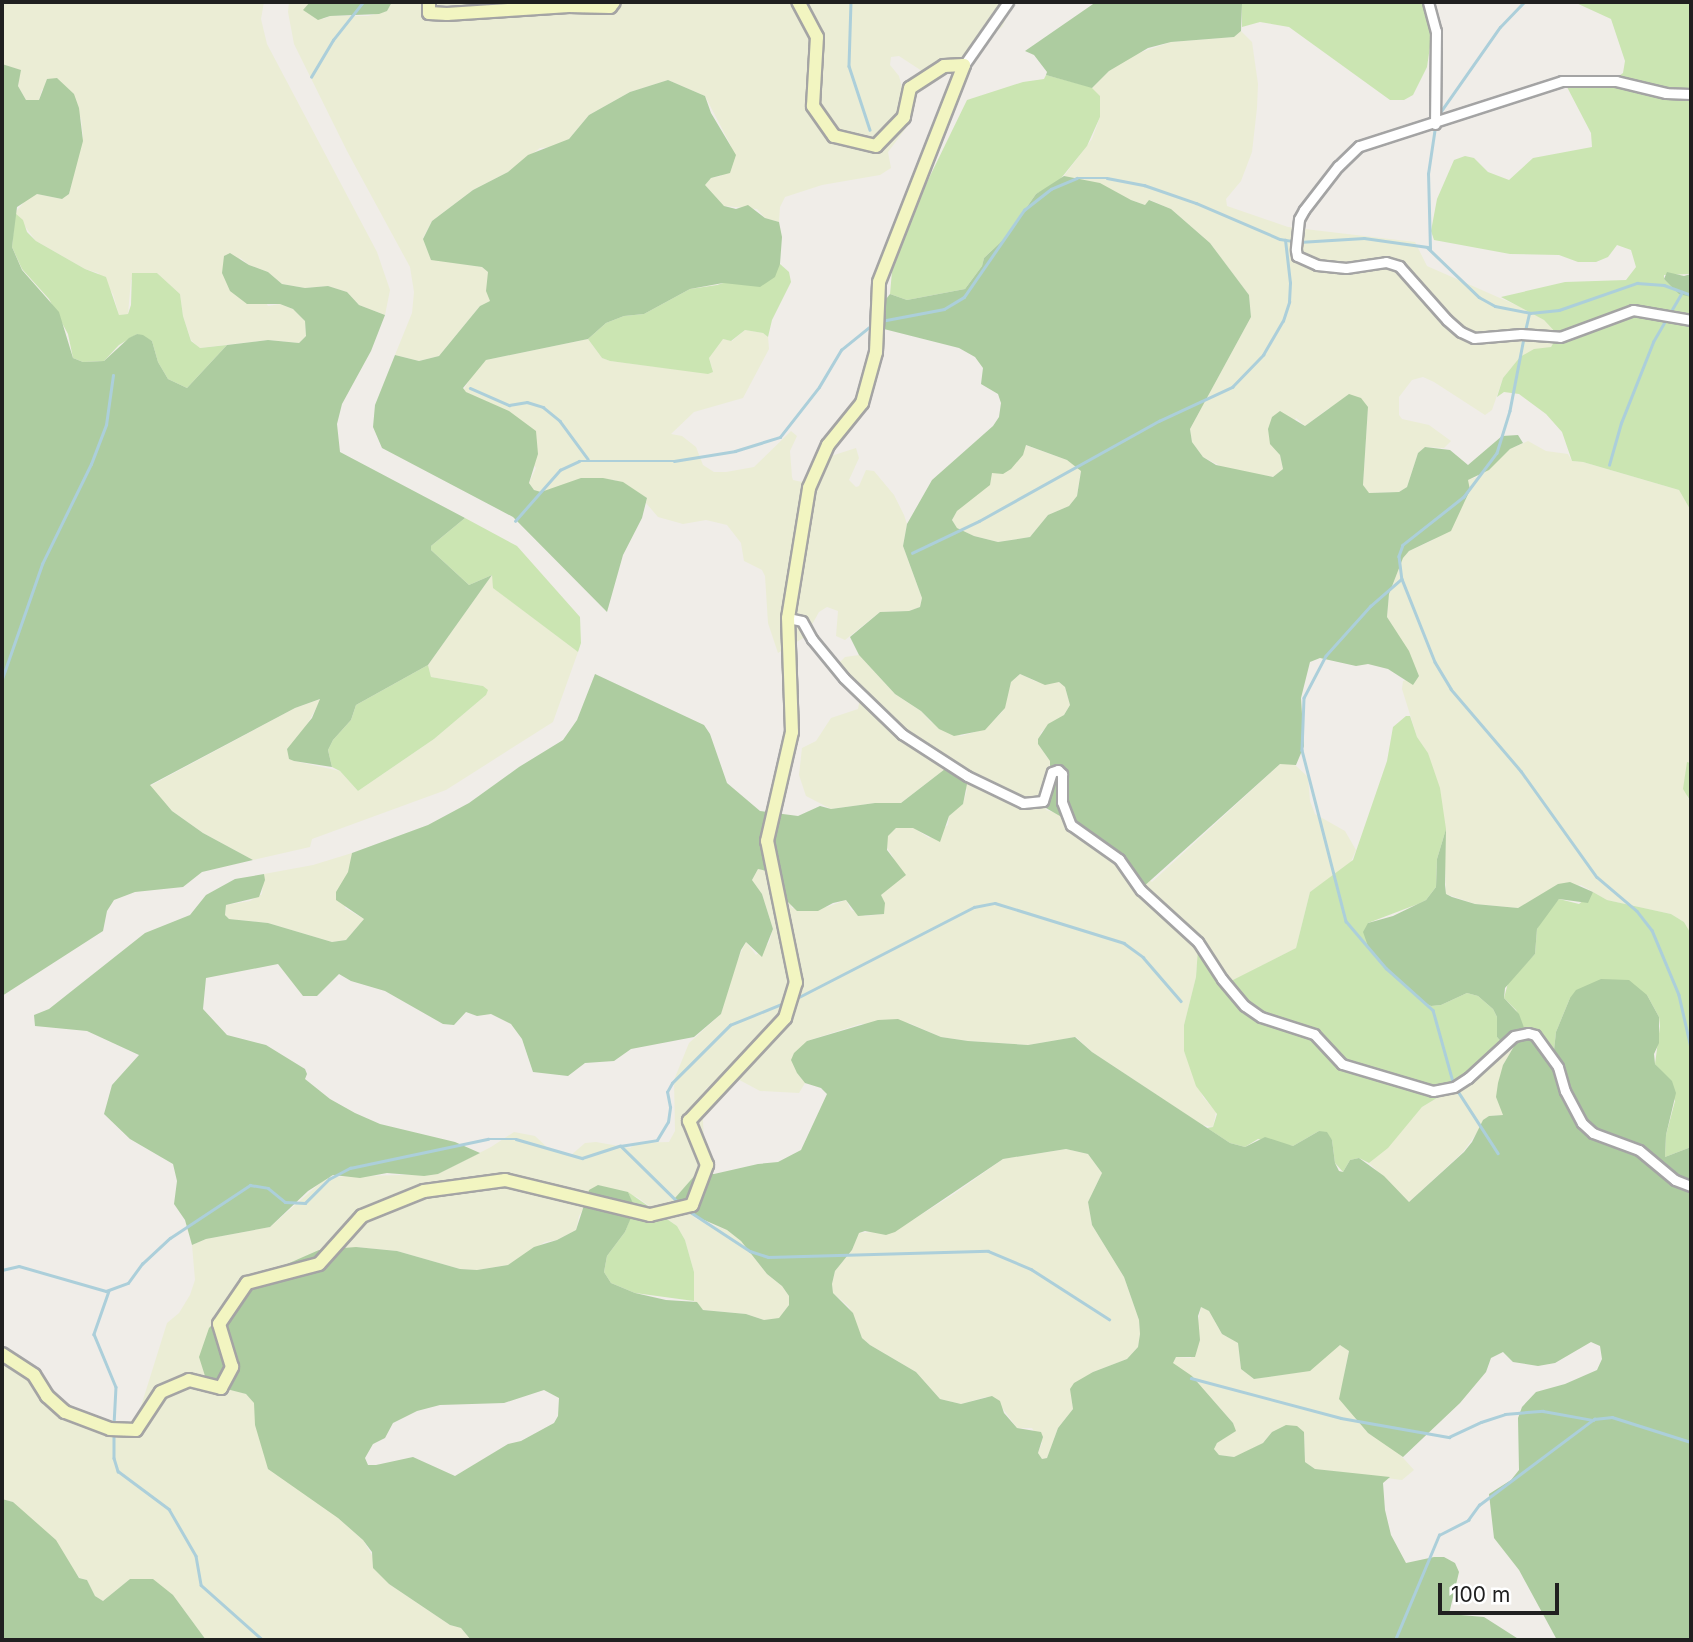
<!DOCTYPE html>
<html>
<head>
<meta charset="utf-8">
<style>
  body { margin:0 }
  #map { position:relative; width:1693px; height:1642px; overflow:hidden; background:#f0ede8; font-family:Inter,sans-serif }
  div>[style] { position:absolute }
  .farmland>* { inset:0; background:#ebedd5 }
  .grass>* { inset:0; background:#cbe5b2 }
  .forest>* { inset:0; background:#adcca0 }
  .stream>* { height:2.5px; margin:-1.25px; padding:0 1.25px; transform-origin:1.25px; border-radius:1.25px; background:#accfda }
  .roads { filter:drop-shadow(2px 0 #a4a4a4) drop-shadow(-2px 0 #a4a4a4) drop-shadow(0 2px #a4a4a4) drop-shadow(0 -2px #a4a4a4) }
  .street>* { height:9px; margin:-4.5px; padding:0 4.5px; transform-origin:4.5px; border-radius:4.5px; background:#fff }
  .secondary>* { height:12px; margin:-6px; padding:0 6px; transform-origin:6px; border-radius:6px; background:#f2f5c1 }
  span { translate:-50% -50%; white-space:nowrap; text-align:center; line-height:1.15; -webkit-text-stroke:7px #fff; paint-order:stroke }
  .frame { position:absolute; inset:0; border:4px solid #202020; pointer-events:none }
  .scale { position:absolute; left:1438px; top:1583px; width:121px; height:32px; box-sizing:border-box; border:4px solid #202020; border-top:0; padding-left:9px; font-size:21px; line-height:24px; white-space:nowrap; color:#202020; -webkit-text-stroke:5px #fff; paint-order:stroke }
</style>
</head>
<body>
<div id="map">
  <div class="farmland">
    <i style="clip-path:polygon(2px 2px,264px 2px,261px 19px,267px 44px,377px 252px,390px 290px,385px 315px,359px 305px,347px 292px,328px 286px,305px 288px,282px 284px,268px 272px,249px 265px,239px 257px,268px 306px,280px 304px,293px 309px,305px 321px,306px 336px,299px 343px,268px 340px,199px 348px,191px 340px,183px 316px,180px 294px,157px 273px,131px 280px,128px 314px,119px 315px,113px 294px,98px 273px,85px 269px,36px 241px,15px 213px,28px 197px,37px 194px,62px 199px,69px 194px,83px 136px,81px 118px,42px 89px,39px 100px,26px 100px,18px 86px,20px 70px,2px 64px)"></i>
    <i style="clip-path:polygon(289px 2px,310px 2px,323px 19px,330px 16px,368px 16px,387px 11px,392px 2px,501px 2px,514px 15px,521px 16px,537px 8px,537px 2px,1014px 2px,1002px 27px,945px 73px,928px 75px,899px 56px,891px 57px,890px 65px,899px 76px,906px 103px,906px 128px,888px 152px,891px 168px,880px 175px,822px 185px,785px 197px,780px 207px,779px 222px,765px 218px,757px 209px,724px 206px,704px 185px,711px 178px,721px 176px,731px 146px,705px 96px,668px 80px,630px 92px,589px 115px,569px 139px,554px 147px,540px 148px,508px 172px,473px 190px,432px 221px,423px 238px,431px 259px,482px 267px,488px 272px,491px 301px,480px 306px,439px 356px,419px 361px,395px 355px,412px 313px,414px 292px,410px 267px,347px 151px,294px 44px,288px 12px)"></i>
    <i style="clip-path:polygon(1241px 31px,1252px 42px,1258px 84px,1257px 108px,1252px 152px,1241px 181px,1226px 199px,1227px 206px,1288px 227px,1415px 242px,1427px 266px,1525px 309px,1544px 320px,1558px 335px,1551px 347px,1520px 357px,1503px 378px,1492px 410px,1485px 415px,1434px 382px,1423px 377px,1412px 380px,1399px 397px,1399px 415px,1402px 419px,1429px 425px,1451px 441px,1444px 448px,1425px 447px,1418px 453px,1407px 487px,1399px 492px,1368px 493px,1363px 485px,1368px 407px,1329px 408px,1305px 426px,1296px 418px,1280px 455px,1283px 469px,1273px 477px,1228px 470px,1203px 457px,1192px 442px,1190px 429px,1251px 317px,1249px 295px,1210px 243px,1171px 209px,1150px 200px,1145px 205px,1064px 176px,1092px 139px,1100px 117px,1092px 88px,1109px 71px,1133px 55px,1171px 42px,1234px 37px)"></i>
    <i style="clip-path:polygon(745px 330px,763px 333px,768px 337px,769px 349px,743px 398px,694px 412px,671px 434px,682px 436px,696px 447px,703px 465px,714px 472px,726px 472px,754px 467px,791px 431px,797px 436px,790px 451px,792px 477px,793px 480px,802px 482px,812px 467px,824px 468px,831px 456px,856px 448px,859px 458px,849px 480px,856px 487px,859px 486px,866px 470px,874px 471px,894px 495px,904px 515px,907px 524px,903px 546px,922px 598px,920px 607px,909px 611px,880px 612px,845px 640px,836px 636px,838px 611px,827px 607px,819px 612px,805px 637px,778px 653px,768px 623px,765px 576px,762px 570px,744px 561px,741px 543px,727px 525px,706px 520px,683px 524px,658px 517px,646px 503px,647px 498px,615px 480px,591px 478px,541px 492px,534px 490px,529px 483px,536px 468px,473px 396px,463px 391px,474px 372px,486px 360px,588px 339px,602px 358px,610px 361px,683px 370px,712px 368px,709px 358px,718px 342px,723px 339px,732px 341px)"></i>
    <i style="clip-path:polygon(1528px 441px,1546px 451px,1568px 454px,1572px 461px,1583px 462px,1679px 490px,1691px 511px,1691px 763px,1688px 762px,1687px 797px,1691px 802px,1691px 934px,1684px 922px,1671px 914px,1607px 900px,1581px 885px,1546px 893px,1518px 908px,1475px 904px,1446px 894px,1443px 810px,1428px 753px,1417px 737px,1402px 689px,1403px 681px,1419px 676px,1408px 651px,1387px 617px,1389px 594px,1403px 558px,1409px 551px,1433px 540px,1467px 480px,1477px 477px,1510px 449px)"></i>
    <i style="clip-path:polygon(1025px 445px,1067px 460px,1081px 470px,1077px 496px,1069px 506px,1048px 515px,1030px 537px,998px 542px,974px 536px,957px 528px,952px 520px,957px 511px,992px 473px)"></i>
    <i style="clip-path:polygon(492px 575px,494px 588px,578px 652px,553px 722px,446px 790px,312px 839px,310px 847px,253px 860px,203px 833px,172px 811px,150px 786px,295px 708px,321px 699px,301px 736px,287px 749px,294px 761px,340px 771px,358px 791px,434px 739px,486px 695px,483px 686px,431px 677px,428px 665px)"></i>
    <i style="clip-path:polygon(859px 655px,895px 694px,921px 711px,931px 722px,961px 736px,985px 729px,1002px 712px,1011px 682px,1020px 674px,1037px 682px,1059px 682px,1065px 687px,1070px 705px,1064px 715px,1041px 732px,1038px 744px,1050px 761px,1049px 776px,1041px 787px,1046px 810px,1059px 814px,1079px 827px,1152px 882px,1280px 764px,1294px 764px,1308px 777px,1310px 801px,1315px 814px,1345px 831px,1356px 850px,1350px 864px,1310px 892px,1296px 948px,1229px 983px,1198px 948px,1196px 977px,1184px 1025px,1184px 1051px,1203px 1097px,1216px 1112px,1213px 1127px,1202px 1125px,1092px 1052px,1076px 1037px,1028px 1045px,968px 1041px,941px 1037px,909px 1023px,860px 1024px,807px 1041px,797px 1073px,805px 1083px,799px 1093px,760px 1091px,732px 1076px,716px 1080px,706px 1089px,702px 1100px,705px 1164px,675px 1198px,696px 1219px,727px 1230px,741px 1241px,767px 1274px,782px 1286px,789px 1296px,789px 1305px,779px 1319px,764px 1320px,746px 1314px,703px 1310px,694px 1301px,694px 1272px,685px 1240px,677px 1226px,637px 1197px,598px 1185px,579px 1216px,576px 1230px,557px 1240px,545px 1242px,508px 1265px,477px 1270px,460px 1269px,397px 1251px,356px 1247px,234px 1390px,246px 1394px,255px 1403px,255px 1425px,338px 1518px,363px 1540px,389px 1584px,450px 1625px,461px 1628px,471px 1640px,206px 1640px,173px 1595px,130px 1579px,103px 1601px,95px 1596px,87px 1580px,80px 1578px,13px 1502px,2px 1499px,2px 1351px,65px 1409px,127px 1428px,137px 1419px,167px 1323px,179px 1313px,190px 1295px,195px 1280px,192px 1245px,206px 1239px,270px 1227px,327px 1177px,438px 1174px,491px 1147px,514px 1132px,535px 1136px,550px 1150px,570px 1156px,585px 1143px,596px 1142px,630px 1148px,636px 1143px,669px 1142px,675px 1131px,674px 1080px,689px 1043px,721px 1014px,730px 975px,746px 942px,756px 955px,769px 943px,773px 929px,762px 894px,752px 880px,758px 869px,776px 873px,792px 908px,827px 907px,846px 900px,851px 910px,865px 916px,884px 914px,881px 895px,897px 879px,893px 857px,886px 846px,887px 836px,896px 828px,914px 828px,929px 838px,948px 825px,949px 816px,963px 803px,967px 790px,947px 763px,945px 769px,901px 803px,875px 803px,831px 809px,806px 796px,799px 775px,802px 748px,816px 741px,831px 718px,858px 709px,860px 699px,841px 672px,839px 663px,845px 657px)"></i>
    <i style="clip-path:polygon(352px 853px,345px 908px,364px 919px,346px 940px,332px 942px,268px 923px,229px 919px,225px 915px,226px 905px,250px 901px,262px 894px,264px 874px,313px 865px)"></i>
    <i style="clip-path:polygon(1521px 1034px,1503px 1065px,1503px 1115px,1489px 1116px,1463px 1152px,1409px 1202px,1369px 1163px,1388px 1147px,1422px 1107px,1485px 1069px)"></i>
    <i style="clip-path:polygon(1066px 1149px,1088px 1154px,1102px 1173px,1088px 1202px,1092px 1225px,1124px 1277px,1139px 1320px,1140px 1334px,1138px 1347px,1127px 1359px,1093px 1372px,1071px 1395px,1073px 1409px,1058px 1428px,1047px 1458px,1042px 1459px,1038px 1453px,1042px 1443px,1032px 1428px,1017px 1428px,1003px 1409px,986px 1397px,961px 1404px,940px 1399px,916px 1372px,870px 1345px,862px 1338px,849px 1307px,833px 1293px,832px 1284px,835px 1271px,852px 1250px,858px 1233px,895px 1231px,954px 1194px,1003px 1159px)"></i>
    <i style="clip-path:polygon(1201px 1307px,1209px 1311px,1222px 1334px,1238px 1343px,1241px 1369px,1254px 1379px,1301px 1372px,1340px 1345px,1349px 1350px,1344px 1376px,1355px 1418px,1368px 1433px,1396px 1450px,1414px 1470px,1402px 1480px,1315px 1469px,1305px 1462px,1304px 1432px,1272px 1432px,1263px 1443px,1248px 1451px,1234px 1457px,1219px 1455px,1214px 1449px,1217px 1443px,1235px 1431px,1233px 1423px,1192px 1376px,1172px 1364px,1176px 1357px,1191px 1358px)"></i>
  </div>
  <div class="grass">
    <i style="clip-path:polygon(1238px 2px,1431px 2px,1433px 26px,1427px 67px,1413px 95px,1404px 100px,1390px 100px,1289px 27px,1260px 22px,1242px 27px,1242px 5px)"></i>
    <i style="clip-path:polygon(1574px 2px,1691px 2px,1691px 274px,1664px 275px,1664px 279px,1679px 293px,1691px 297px,1691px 511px,1679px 490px,1583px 462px,1572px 461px,1562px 432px,1546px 414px,1519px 394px,1504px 392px,1497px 397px,1503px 378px,1520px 357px,1534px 349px,1551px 347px,1558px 335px,1544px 320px,1501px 297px,1565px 282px,1626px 280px,1636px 267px,1631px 250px,1617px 245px,1608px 257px,1596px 262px,1578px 262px,1559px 255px,1510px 254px,1434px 240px,1431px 231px,1437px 199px,1454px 160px,1465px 156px,1474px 158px,1488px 172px,1509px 180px,1533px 158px,1592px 147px,1591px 133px,1567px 87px,1571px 82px,1615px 79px,1623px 73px,1625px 61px,1611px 19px)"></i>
    <i style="clip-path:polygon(1046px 75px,1091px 87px,1100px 96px,1100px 117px,1087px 146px,1058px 182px,1036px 194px,1004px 239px,984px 258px,982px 266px,965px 289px,907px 300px,890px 294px,893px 260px,911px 215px,967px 100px,1023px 82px,1044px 79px)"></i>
    <i style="clip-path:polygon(15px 213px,23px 220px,27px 232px,36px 241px,85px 269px,106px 277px,119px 315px,128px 314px,131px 305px,132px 273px,157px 273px,180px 294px,183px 316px,191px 341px,200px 348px,227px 345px,187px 388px,168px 379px,158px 362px,152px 341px,137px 334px,119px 345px,104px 361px,83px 362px,73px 358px,68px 334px,49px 299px,22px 269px,12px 247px)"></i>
    <i style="clip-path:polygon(780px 264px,789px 272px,791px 282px,772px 320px,768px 337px,763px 333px,745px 330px,731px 341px,723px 339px,709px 358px,713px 372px,708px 374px,610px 361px,602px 358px,588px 339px,606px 323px,624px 316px,644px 314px,690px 289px,717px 285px)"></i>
    <i style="clip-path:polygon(465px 518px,517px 546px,580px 617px,581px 643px,578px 652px,493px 588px,492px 575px,469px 585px,431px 550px,431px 546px)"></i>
    <i style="clip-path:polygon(428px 665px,431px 677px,483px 686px,488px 690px,486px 695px,434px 739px,358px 791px,340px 771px,332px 767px,328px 750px,333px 740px,351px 720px,356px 705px)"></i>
    <i style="clip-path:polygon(1406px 716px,1410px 716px,1417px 737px,1428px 753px,1440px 788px,1446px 829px,1437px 859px,1436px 887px,1426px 900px,1418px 904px,1368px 923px,1368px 947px,1386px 970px,1431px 1006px,1441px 1005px,1467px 993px,1478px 996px,1493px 1009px,1497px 1017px,1497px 1037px,1505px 1046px,1485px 1069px,1422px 1107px,1388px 1148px,1369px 1163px,1359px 1158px,1350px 1160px,1343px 1172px,1335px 1163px,1332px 1140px,1319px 1131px,1293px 1146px,1258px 1139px,1245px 1147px,1230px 1143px,1207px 1128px,1213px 1127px,1217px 1114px,1196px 1086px,1184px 1051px,1184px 1025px,1196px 977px,1198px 948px,1229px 982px,1296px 948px,1310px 892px,1353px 860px,1387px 761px,1393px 727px)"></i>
    <i style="clip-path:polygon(1687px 762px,1691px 763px,1691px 802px,1683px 789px)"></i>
    <i style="clip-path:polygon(1593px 892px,1607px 900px,1671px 914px,1684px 922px,1691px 934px,1691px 1147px,1665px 1157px,1666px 1135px,1675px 1101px,1665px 1075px,1655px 1064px,1660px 1026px,1659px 1017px,1647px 995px,1570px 998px,1556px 1032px,1554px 1050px,1526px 1033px,1516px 1010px,1504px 998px,1508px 983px,1535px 954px,1537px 929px,1544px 916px,1559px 899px,1579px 904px)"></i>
    <i style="clip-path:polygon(628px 1192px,677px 1226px,685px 1240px,694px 1272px,694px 1301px,635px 1293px,611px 1283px,604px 1272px,607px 1256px,625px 1232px,634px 1208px)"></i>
  </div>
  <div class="forest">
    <i style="clip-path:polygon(310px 2px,392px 2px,387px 11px,379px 14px,330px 16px,318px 20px,303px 10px)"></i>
    <i style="clip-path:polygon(1096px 2px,1238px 2px,1242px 4px,1241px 31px,1234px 37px,1171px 42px,1148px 48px,1109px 71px,1092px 88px,1046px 75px,1047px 72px,1034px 55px,1025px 51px)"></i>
    <i style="clip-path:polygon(2px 64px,21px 70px,18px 86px,26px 100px,39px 100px,47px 79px,57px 78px,74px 94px,79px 108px,83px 141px,69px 194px,62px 199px,37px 194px,17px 207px,12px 247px,22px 270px,59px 312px,73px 358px,83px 362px,104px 361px,129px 338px,137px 334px,143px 335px,152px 341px,158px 362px,168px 379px,187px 388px,227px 345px,268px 340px,299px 343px,306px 336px,305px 321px,293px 309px,280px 304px,247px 304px,230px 291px,222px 273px,224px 256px,230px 253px,249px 265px,268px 272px,282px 284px,305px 288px,328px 286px,347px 292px,359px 305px,385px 315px,371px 351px,342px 404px,337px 424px,340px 452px,465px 518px,431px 546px,431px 550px,469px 585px,492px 575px,428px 665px,356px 705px,351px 720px,333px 740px,328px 750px,332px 767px,294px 761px,289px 759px,287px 749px,312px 718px,320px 699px,295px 708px,150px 785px,172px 811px,203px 833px,253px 860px,202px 872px,183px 887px,135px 892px,114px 900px,107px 911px,103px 931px,2px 996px)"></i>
    <i style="clip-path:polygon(668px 80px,705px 96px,711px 113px,736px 155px,730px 173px,711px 178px,705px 185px,724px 206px,736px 209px,748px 205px,765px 218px,779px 222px,782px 237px,780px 264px,775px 277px,760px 287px,723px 283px,690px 289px,644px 314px,624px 316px,606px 323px,588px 339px,486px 360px,463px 388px,466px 392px,509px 411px,536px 431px,538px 454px,529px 483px,534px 490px,541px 492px,581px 478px,603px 478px,623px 482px,647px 498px,642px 518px,623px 555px,607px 612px,513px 517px,382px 448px,373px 427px,375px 405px,395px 355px,419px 361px,439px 356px,480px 306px,490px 301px,486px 291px,488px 272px,482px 267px,431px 260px,423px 239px,432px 221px,473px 190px,508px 172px,528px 155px,569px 139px,589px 115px,630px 92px)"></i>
    <i style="clip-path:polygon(evenodd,1064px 176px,1100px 183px,1131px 200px,1145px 205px,1149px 200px,1171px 209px,1210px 243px,1249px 295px,1251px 317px,1190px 429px,1192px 442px,1203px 457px,1216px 465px,1273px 477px,1283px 469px,1280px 455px,1270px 444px,1268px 429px,1272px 417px,1280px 411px,1305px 426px,1349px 394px,1361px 398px,1368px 407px,1363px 485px,1369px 493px,1399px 492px,1407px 487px,1418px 453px,1425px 447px,1450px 450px,1468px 465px,1502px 436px,1518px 435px,1523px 443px,1510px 449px,1489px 470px,1468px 480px,1470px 490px,1451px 531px,1409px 551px,1403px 558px,1389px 594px,1387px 617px,1409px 651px,1419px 676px,1413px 685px,1388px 669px,1368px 664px,1356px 666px,1320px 658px,1310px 662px,1301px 698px,1304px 746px,1296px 765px,1280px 764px,1142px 888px,1137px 880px,1079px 827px,1039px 804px,1041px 787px,1050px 769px,1050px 761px,1038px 744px,1038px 739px,1048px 724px,1064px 715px,1070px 705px,1065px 687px,1059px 682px,1045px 685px,1020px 674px,1011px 682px,1005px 708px,985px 730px,954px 736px,939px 729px,921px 711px,895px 694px,859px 655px,850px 637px,880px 612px,909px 611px,920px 607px,922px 598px,903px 546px,907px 524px,932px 480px,993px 426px,999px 417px,1001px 403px,998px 394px,981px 384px,983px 368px,975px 357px,959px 348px,872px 326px,871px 318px,890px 294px,907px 300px,965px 289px,982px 266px,984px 258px,1004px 239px,1036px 194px,1064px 176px,1026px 445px,1067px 460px,1081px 471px,1077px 496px,1069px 506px,1048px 515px,1030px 537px,998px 542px,974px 536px,957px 528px,952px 520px,957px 511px,990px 485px,992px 473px,1003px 474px,1011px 469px,1023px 455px,1026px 445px)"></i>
    <i style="clip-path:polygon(1667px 272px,1684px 276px,1691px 274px,1691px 297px,1679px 294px,1664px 279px)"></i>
    <i style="clip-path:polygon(595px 674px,704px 725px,710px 734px,727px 783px,760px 811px,798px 816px,820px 806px,831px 809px,875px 803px,901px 803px,945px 769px,947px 763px,959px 770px,967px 784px,963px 804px,949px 816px,940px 842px,913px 828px,896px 828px,888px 836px,887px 850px,906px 875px,881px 895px,885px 903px,884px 914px,858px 916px,846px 900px,833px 903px,818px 911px,797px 911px,787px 901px,776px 873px,758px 869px,752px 880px,762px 894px,773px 929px,762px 957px,746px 942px,741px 950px,721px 1014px,694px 1037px,631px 1049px,614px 1061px,585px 1063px,568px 1076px,533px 1072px,522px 1039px,511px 1024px,491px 1014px,477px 1016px,466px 1012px,454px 1025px,443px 1024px,385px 991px,351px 981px,339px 974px,317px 996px,303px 996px,278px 964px,206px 978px,203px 1009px,227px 1035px,266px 1045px,305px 1069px,307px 1074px,305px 1079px,330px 1099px,355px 1113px,380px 1124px,455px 1142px,480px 1153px,438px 1174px,424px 1176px,387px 1173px,360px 1178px,333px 1175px,308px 1191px,270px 1227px,206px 1239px,192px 1245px,185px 1220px,174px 1204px,177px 1181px,173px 1164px,130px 1139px,104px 1114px,112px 1085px,139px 1055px,87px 1031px,35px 1026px,34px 1015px,49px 1009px,145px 933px,190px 915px,206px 895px,235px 879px,264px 874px,265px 880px,259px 897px,226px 905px,225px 915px,229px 919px,268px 923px,332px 942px,346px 940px,364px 919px,336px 900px,336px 892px,348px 872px,352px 853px,428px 825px,469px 803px,519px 767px,563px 740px,577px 720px)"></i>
    <i style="clip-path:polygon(evenodd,1446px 829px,1445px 885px,1446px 894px,1452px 897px,1475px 904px,1518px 908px,1558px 884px,1570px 882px,1593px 892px,1588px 903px,1559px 899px,1537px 929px,1535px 954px,1505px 988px,1504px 998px,1519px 1014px,1526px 1033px,1554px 1050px,1556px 1032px,1570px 998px,1576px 990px,1601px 979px,1629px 980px,1647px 995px,1659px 1017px,1659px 1043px,1654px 1054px,1655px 1064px,1672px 1081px,1676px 1093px,1666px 1135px,1665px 1157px,1691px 1147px,1691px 1640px,1557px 1640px,1519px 1570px,1494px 1538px,1489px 1494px,1511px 1480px,1519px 1470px,1518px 1418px,1522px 1407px,1536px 1392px,1565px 1384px,1597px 1370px,1602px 1359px,1600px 1346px,1591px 1342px,1555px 1363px,1538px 1366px,1513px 1362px,1503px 1352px,1491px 1358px,1486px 1372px,1460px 1403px,1403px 1457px,1368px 1433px,1339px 1399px,1349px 1351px,1340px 1345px,1310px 1371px,1254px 1379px,1241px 1369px,1238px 1343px,1222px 1334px,1209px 1311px,1201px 1307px,1198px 1316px,1200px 1340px,1195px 1357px,1176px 1357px,1173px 1363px,1192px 1376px,1233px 1423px,1236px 1431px,1217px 1443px,1214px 1449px,1219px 1455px,1234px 1457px,1263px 1443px,1272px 1432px,1286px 1425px,1297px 1426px,1304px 1432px,1305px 1462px,1315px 1469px,1390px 1477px,1383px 1483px,1385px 1510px,1391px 1535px,1406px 1563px,1434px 1557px,1444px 1557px,1455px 1563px,1459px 1572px,1449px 1614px,1484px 1617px,1520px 1640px,471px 1640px,461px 1628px,450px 1625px,389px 1584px,373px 1568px,372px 1552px,363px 1540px,338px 1518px,268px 1469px,255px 1425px,254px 1403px,246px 1394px,215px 1386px,205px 1376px,199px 1357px,209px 1328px,240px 1296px,278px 1268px,319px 1250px,356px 1247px,397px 1251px,460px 1269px,477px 1270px,508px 1265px,534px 1247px,557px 1240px,576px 1230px,589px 1190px,598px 1185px,628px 1192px,635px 1208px,625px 1232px,607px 1256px,604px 1272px,611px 1283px,635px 1293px,666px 1300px,697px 1302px,703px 1310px,746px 1314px,764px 1320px,779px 1318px,789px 1305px,789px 1296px,782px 1286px,767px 1274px,741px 1241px,727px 1230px,679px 1209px,675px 1198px,696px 1174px,714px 1174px,758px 1164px,778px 1162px,801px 1150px,827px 1094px,821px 1088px,805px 1083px,797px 1073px,791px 1060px,794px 1053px,807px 1041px,878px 1020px,898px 1019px,941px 1037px,968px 1041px,1028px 1045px,1075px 1037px,1092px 1052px,1230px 1143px,1245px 1147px,1265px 1137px,1293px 1146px,1319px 1131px,1327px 1132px,1332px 1140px,1335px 1163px,1339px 1171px,1343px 1172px,1350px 1160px,1359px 1158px,1384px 1176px,1409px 1202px,1464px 1152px,1472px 1142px,1483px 1120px,1489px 1116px,1503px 1115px,1496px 1097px,1498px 1083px,1503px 1065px,1520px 1036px,1505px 1046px,1497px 1037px,1497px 1017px,1493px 1009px,1478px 996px,1467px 993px,1441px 1005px,1431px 1006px,1423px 1002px,1386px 970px,1368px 946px,1363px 932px,1368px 923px,1393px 916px,1426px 900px,1436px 887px,1437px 859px,1446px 829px,1066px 1149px,1088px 1154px,1102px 1173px,1088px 1202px,1092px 1225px,1124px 1277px,1139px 1320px,1140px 1334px,1138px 1347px,1127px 1359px,1093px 1372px,1074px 1383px,1070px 1389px,1073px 1409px,1058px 1428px,1047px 1458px,1042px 1459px,1038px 1453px,1043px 1437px,1041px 1432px,1017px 1428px,1004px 1413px,1000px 1401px,992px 1396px,961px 1404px,940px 1399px,916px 1372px,870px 1345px,862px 1338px,853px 1313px,833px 1293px,832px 1284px,835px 1271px,852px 1250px,859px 1233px,865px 1231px,886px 1235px,895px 1232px,1003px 1159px,1066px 1149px,1446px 829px,544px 1390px,559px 1398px,558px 1416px,554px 1423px,521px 1441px,508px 1444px,455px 1476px,413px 1457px,376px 1465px,368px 1465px,365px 1458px,373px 1444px,385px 1438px,393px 1423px,417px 1411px,440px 1405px,504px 1403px,544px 1390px)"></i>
    <i style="clip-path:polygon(2px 1499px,13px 1502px,56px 1540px,79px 1578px,87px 1580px,95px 1596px,103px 1601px,130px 1579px,153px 1579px,173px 1595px,206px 1640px,2px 1640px)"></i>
  </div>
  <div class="stream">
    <i style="left:851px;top:2px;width:64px;rotate:91.8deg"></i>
    <i style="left:849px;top:66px;width:67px;rotate:71.8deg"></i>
    <i style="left:311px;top:77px;width:43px;rotate:-59.3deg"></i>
    <i style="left:333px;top:40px;width:48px;rotate:-51.7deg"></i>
    <i style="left:1439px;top:114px;width:106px;rotate:-55deg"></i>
    <i style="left:1500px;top:27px;width:35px;rotate:-46deg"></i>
    <i style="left:1299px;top:242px;width:65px;rotate:-3.5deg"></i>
    <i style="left:1364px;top:238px;width:64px;rotate:8.1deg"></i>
    <i style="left:1427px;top:247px;width:72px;rotate:43.9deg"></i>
    <i style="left:1479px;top:297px;width:18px;rotate:29deg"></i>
    <i style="left:1495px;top:306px;width:36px;rotate:11deg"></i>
    <i style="left:1530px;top:313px;width:29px;rotate:-6deg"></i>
    <i style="left:1559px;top:310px;width:83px;rotate:-19.1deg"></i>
    <i style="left:1637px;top:283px;width:27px;rotate:4deg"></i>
    <i style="left:1664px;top:285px;width:29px;rotate:20deg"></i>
    <i style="left:1430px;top:249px;width:75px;rotate:-91.5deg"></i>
    <i style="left:1428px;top:174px;width:48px;rotate:-81.5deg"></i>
    <i style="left:1670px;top:313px;width:24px;rotate:-60deg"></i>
    <i style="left:881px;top:321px;width:64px;rotate:-10.8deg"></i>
    <i style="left:944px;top:309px;width:23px;rotate:-31deg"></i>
    <i style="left:964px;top:297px;width:106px;rotate:-55.4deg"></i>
    <i style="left:1024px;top:210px;width:34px;rotate:-38deg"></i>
    <i style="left:1051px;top:189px;width:28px;rotate:-23deg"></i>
    <i style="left:1077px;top:178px;width:30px"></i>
    <i style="left:1107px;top:178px;width:38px;rotate:11deg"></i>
    <i style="left:1144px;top:185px;width:55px;rotate:19.1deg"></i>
    <i style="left:1196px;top:203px;width:91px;rotate:23.2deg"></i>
    <i style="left:1280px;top:239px;width:13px;rotate:9deg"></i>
    <i style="left:1525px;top:331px;width:17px;rotate:-77deg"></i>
    <i style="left:1524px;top:338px;width:74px;rotate:100.9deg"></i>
    <i style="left:1510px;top:411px;width:44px;rotate:107.2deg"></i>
    <i style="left:1497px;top:453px;width:55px;rotate:126.9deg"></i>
    <i style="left:1464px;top:497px;width:78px;rotate:141.8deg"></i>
    <i style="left:1403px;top:545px;width:12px;rotate:110deg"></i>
    <i style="left:1399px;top:556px;width:23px;rotate:83deg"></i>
    <i style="left:1402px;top:579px;width:89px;rotate:68.3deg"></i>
    <i style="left:1435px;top:662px;width:31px;rotate:59deg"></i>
    <i style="left:1451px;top:689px;width:108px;rotate:49.5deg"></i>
    <i style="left:1521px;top:771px;width:130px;rotate:54.4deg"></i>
    <i style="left:1597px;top:877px;width:52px;rotate:40.4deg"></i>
    <i style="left:1637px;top:911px;width:24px;rotate:52deg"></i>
    <i style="left:1652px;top:930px;width:70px;rotate:67.4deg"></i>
    <i style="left:1679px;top:995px;width:54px;rotate:77.2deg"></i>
    <i style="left:470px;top:388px;width:43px;rotate:23.6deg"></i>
    <i style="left:509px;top:405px;width:18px;rotate:-9deg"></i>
    <i style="left:527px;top:402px;width:17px;rotate:17deg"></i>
    <i style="left:543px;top:407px;width:22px;rotate:39deg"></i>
    <i style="left:560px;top:421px;width:47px;rotate:53.6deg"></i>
    <i style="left:1609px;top:465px;width:44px;rotate:-74.1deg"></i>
    <i style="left:1621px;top:423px;width:87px;rotate:-68.4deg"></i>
    <i style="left:1653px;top:342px;width:28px;rotate:-60deg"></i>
    <i style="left:515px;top:521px;width:68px;rotate:-48.6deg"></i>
    <i style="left:560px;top:470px;width:21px;rotate:-25deg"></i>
    <i style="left:579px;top:461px;width:95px"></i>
    <i style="left:674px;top:461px;width:62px;rotate:-9.3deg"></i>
    <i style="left:735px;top:451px;width:47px;rotate:-17.3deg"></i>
    <i style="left:780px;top:437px;width:63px;rotate:-52deg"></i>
    <i style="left:819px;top:387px;width:43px;rotate:-59.3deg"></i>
    <i style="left:841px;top:350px;width:40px;rotate:-39deg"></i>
    <i style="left:912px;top:553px;width:74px;rotate:-25.5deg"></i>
    <i style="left:979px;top:521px;width:206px;rotate:-29.1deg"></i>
    <i style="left:1159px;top:421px;width:81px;rotate:-25deg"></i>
    <i style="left:1232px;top:387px;width:45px;rotate:-45.9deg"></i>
    <i style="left:1263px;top:355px;width:39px;rotate:-60deg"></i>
    <i style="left:1283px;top:321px;width:20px;rotate:-72deg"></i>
    <i style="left:1289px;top:302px;width:19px;rotate:-87deg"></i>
    <i style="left:1290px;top:283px;width:43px;rotate:-96.6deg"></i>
    <i style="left:1402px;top:579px;width:41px;rotate:138.9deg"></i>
    <i style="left:1371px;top:606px;width:67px;rotate:132deg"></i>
    <i style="left:1326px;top:656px;width:47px;rotate:117.6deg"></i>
    <i style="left:1304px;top:698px;width:52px;rotate:92.2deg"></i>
    <i style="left:1302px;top:750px;width:177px;rotate:75.6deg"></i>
    <i style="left:1346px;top:921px;width:62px;rotate:49.6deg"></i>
    <i style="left:1386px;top:968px;width:63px;rotate:41.8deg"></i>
    <i style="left:1433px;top:1010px;width:78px;rotate:74.4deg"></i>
    <i style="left:1454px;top:1085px;width:81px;rotate:57.1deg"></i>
    <i style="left:2px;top:679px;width:122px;rotate:-70.8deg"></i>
    <i style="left:42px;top:564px;width:111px;rotate:-63.9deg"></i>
    <i style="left:91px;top:464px;width:42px;rotate:-69deg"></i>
    <i style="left:106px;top:425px;width:50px;rotate:-82deg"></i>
    <i style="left:797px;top:998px;width:199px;rotate:-27.2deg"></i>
    <i style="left:974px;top:907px;width:21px;rotate:-11deg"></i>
    <i style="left:995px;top:903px;width:135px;rotate:17.2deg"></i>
    <i style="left:1124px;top:943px;width:24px;rotate:36deg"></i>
    <i style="left:1143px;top:957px;width:58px;rotate:49.2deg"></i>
    <i style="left:621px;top:1146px;width:80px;rotate:44.5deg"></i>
    <i style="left:689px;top:1211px;width:73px;rotate:33.3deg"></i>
    <i style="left:750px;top:1251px;width:19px;rotate:18deg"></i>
    <i style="left:768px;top:1257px;width:220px;rotate:-1.6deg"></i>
    <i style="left:988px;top:1251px;width:47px;rotate:22.7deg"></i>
    <i style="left:1031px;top:1269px;width:93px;rotate:32.7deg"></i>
    <i style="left:2px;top:1270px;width:17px;rotate:-13deg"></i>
    <i style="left:19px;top:1266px;width:91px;rotate:16deg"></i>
    <i style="left:106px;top:1291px;width:23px;rotate:-20deg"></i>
    <i style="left:128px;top:1283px;width:24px;rotate:-54deg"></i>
    <i style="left:142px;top:1264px;width:38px;rotate:-43deg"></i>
    <i style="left:170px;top:1238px;width:96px;rotate:-33.5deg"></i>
    <i style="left:250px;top:1185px;width:18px;rotate:9deg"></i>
    <i style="left:268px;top:1188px;width:22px;rotate:39deg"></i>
    <i style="left:285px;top:1202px;width:20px;rotate:3deg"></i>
    <i style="left:305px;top:1203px;width:34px;rotate:-45deg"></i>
    <i style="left:329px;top:1179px;width:24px;rotate:-28deg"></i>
    <i style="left:350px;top:1168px;width:141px;rotate:-11.9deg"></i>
    <i style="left:488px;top:1139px;width:28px"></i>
    <i style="left:516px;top:1139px;width:69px;rotate:16.1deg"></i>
    <i style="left:582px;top:1158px;width:40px;rotate:-18deg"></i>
    <i style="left:620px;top:1146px;width:37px;rotate:-9deg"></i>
    <i style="left:657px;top:1140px;width:21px;rotate:-59deg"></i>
    <i style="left:668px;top:1122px;width:15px;rotate:-82deg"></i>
    <i style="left:670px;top:1107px;width:15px;rotate:-101deg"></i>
    <i style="left:667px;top:1092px;width:10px;rotate:-61deg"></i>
    <i style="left:672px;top:1083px;width:82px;rotate:-45deg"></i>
    <i style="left:730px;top:1025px;width:58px;rotate:-22.2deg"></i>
    <i style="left:109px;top:1291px;width:46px;rotate:109.2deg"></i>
    <i style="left:94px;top:1334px;width:57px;rotate:67.5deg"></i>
    <i style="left:116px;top:1387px;width:39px;rotate:93deg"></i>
    <i style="left:1191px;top:1378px;width:155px;rotate:14.9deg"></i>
    <i style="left:1341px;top:1418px;width:110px;rotate:10deg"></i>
    <i style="left:1449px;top:1437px;width:35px;rotate:-25deg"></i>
    <i style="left:1481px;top:1422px;width:25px;rotate:-18deg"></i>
    <i style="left:1505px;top:1414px;width:38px;rotate:-5deg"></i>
    <i style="left:1543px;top:1411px;width:51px;rotate:10.2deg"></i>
    <i style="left:114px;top:1433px;width:25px;rotate:90deg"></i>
    <i style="left:114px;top:1458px;width:14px;rotate:73deg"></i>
    <i style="left:118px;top:1471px;width:64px;rotate:36.7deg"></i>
    <i style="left:169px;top:1509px;width:54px;rotate:60.1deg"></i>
    <i style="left:196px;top:1556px;width:29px;rotate:80deg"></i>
    <i style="left:201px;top:1585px;width:83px;rotate:41.6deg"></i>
    <i style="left:1395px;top:1640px;width:114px;rotate:-67.3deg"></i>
    <i style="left:1439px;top:1535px;width:33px;rotate:-27deg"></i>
    <i style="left:1468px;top:1520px;width:19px;rotate:-54deg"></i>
    <i style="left:1479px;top:1505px;width:144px;rotate:-36.8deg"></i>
    <i style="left:1594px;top:1419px;width:18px;rotate:-6deg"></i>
    <i style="left:1612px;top:1417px;width:83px;rotate:17.6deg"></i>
  </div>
  <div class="roads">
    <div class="street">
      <i style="left:1428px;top:2px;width:30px;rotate:75deg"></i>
      <i style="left:1436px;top:31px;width:93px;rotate:90.6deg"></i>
      <i style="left:964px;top:65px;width:77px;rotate:-55.1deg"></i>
      <i style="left:1691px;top:94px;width:25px;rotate:-178deg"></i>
      <i style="left:1666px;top:93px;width:51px;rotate:-166.5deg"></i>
      <i style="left:1616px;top:81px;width:54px;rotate:180deg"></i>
      <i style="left:1562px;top:81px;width:213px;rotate:162.2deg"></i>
      <i style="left:1359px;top:146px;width:29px;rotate:136deg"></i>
      <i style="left:1338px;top:166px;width:56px;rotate:127.7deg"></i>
      <i style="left:1304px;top:210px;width:10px;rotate:119deg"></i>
      <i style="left:1299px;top:219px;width:31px;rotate:96deg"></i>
      <i style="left:1296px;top:250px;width:6px;rotate:81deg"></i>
      <i style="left:1297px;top:256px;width:22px;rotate:24deg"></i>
      <i style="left:1317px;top:265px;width:29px;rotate:6deg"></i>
      <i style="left:1346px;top:268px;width:40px;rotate:-8.5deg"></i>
      <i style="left:1386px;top:262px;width:14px;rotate:17deg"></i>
      <i style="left:1399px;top:266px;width:72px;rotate:48.4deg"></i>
      <i style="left:1447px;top:320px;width:18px;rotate:41deg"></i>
      <i style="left:1461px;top:332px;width:14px;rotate:25deg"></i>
      <i style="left:1474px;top:338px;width:47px;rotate:-4.9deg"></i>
      <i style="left:1521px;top:334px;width:39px;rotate:4deg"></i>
      <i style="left:1560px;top:337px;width:78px;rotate:-20.3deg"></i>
      <i style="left:1633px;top:310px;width:59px;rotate:9.8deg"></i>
      <i style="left:788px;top:618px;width:14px;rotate:12deg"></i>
      <i style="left:802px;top:621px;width:21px;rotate:61deg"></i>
      <i style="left:812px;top:639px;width:50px;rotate:50.6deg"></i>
      <i style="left:844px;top:678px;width:81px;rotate:44deg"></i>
      <i style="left:902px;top:734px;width:77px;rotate:32.9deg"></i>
      <i style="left:967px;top:776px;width:62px;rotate:25.7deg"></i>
      <i style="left:1023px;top:803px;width:20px;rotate:-6deg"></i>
      <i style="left:1043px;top:801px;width:30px;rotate:-73deg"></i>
      <i style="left:1052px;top:772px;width:6px;rotate:-18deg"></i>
      <i style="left:1058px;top:770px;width:6px;rotate:45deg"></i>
      <i style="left:1062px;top:774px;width:28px;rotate:90deg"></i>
      <i style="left:1062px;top:802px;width:25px;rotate:69deg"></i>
      <i style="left:1071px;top:825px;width:59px;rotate:35.3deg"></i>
      <i style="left:1119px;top:859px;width:38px;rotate:55deg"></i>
      <i style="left:1141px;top:890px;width:77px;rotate:42.4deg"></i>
      <i style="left:1198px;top:942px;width:44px;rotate:57deg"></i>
      <i style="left:1222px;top:979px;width:35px;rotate:50deg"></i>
      <i style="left:1245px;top:1006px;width:19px;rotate:35deg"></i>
      <i style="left:1261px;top:1017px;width:56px;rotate:17.8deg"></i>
      <i style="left:1314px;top:1034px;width:41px;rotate:47deg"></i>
      <i style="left:1342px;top:1064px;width:95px;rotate:16.5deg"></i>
      <i style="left:1433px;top:1091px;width:21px;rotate:-11deg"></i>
      <i style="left:1454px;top:1087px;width:17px;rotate:-33deg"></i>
      <i style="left:1468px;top:1078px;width:62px;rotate:-42.4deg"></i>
      <i style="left:1514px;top:1036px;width:14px;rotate:-12deg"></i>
      <i style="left:1528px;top:1033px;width:7px;rotate:16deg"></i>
      <i style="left:1535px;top:1035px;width:39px;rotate:54deg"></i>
      <i style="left:1558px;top:1067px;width:25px;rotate:74deg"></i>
      <i style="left:1565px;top:1091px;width:36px;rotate:62deg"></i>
      <i style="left:1582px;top:1123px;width:15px;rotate:42deg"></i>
      <i style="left:1593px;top:1133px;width:49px;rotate:20.3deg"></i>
      <i style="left:1639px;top:1150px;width:47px;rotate:39.8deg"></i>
      <i style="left:1675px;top:1180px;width:17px;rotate:21deg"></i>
    </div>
    <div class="secondary">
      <i style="left:429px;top:2px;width:11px;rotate:90deg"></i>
      <i style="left:429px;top:13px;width:18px;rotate:3deg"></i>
      <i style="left:447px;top:14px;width:122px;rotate:-3.8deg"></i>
      <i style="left:569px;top:6px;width:41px;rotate:1.4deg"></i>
      <i style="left:610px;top:7px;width:6px;rotate:-51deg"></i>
      <i style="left:2px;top:1354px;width:38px;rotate:33deg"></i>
      <i style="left:34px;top:1375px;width:25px;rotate:58deg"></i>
      <i style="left:47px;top:1396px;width:24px;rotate:42deg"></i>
      <i style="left:65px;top:1412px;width:48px;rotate:20.7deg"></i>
      <i style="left:110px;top:1429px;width:26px;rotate:2deg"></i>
      <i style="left:136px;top:1430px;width:45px;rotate:-56.7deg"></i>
      <i style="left:161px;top:1392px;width:30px;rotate:-23deg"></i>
      <i style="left:189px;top:1380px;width:33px;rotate:14deg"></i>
      <i style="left:221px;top:1388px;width:24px;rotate:-62deg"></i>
      <i style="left:232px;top:1367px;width:45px;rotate:-106.8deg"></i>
      <i style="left:219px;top:1324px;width:50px;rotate:-55.7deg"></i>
      <i style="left:247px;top:1283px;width:74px;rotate:-14.8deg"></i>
      <i style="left:319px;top:1264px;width:64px;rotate:-48.1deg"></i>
      <i style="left:362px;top:1216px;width:67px;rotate:-22deg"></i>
      <i style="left:424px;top:1191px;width:82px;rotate:-7.7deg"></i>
      <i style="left:505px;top:1180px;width:149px;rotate:13.6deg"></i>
      <i style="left:650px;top:1215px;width:43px;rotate:-13.4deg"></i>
      <i style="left:692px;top:1205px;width:43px;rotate:-69.4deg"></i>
      <i style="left:707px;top:1165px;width:48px;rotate:-112.2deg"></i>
      <i style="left:689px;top:1121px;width:141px;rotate:-47deg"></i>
      <i style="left:785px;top:1018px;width:37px;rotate:-73deg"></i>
      <i style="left:796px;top:983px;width:145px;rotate:-101.5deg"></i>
      <i style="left:767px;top:841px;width:112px;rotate:-77.1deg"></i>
      <i style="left:792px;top:732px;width:114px;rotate:-92deg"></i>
      <i style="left:788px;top:618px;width:132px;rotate:-80.8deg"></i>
      <i style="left:809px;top:488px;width:47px;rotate:-66.2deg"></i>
      <i style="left:828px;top:445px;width:54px;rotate:-51deg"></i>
      <i style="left:862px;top:403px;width:53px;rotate:-74.6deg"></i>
      <i style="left:876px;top:352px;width:70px;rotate:-87.5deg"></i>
      <i style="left:879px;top:282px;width:233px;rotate:-68.6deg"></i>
      <i style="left:964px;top:65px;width:20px;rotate:177deg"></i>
      <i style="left:944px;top:66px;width:40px;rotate:147.1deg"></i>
      <i style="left:910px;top:88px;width:30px;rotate:102deg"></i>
      <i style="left:904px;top:117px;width:40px;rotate:134deg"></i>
      <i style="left:876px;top:146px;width:43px;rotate:-166.6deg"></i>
      <i style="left:834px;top:136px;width:37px;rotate:-125deg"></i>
      <i style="left:813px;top:106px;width:69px;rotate:-86.7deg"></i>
      <i style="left:817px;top:37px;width:40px;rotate:-118deg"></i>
    </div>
  </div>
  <div class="frame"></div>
  <div class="scale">100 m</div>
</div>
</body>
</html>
